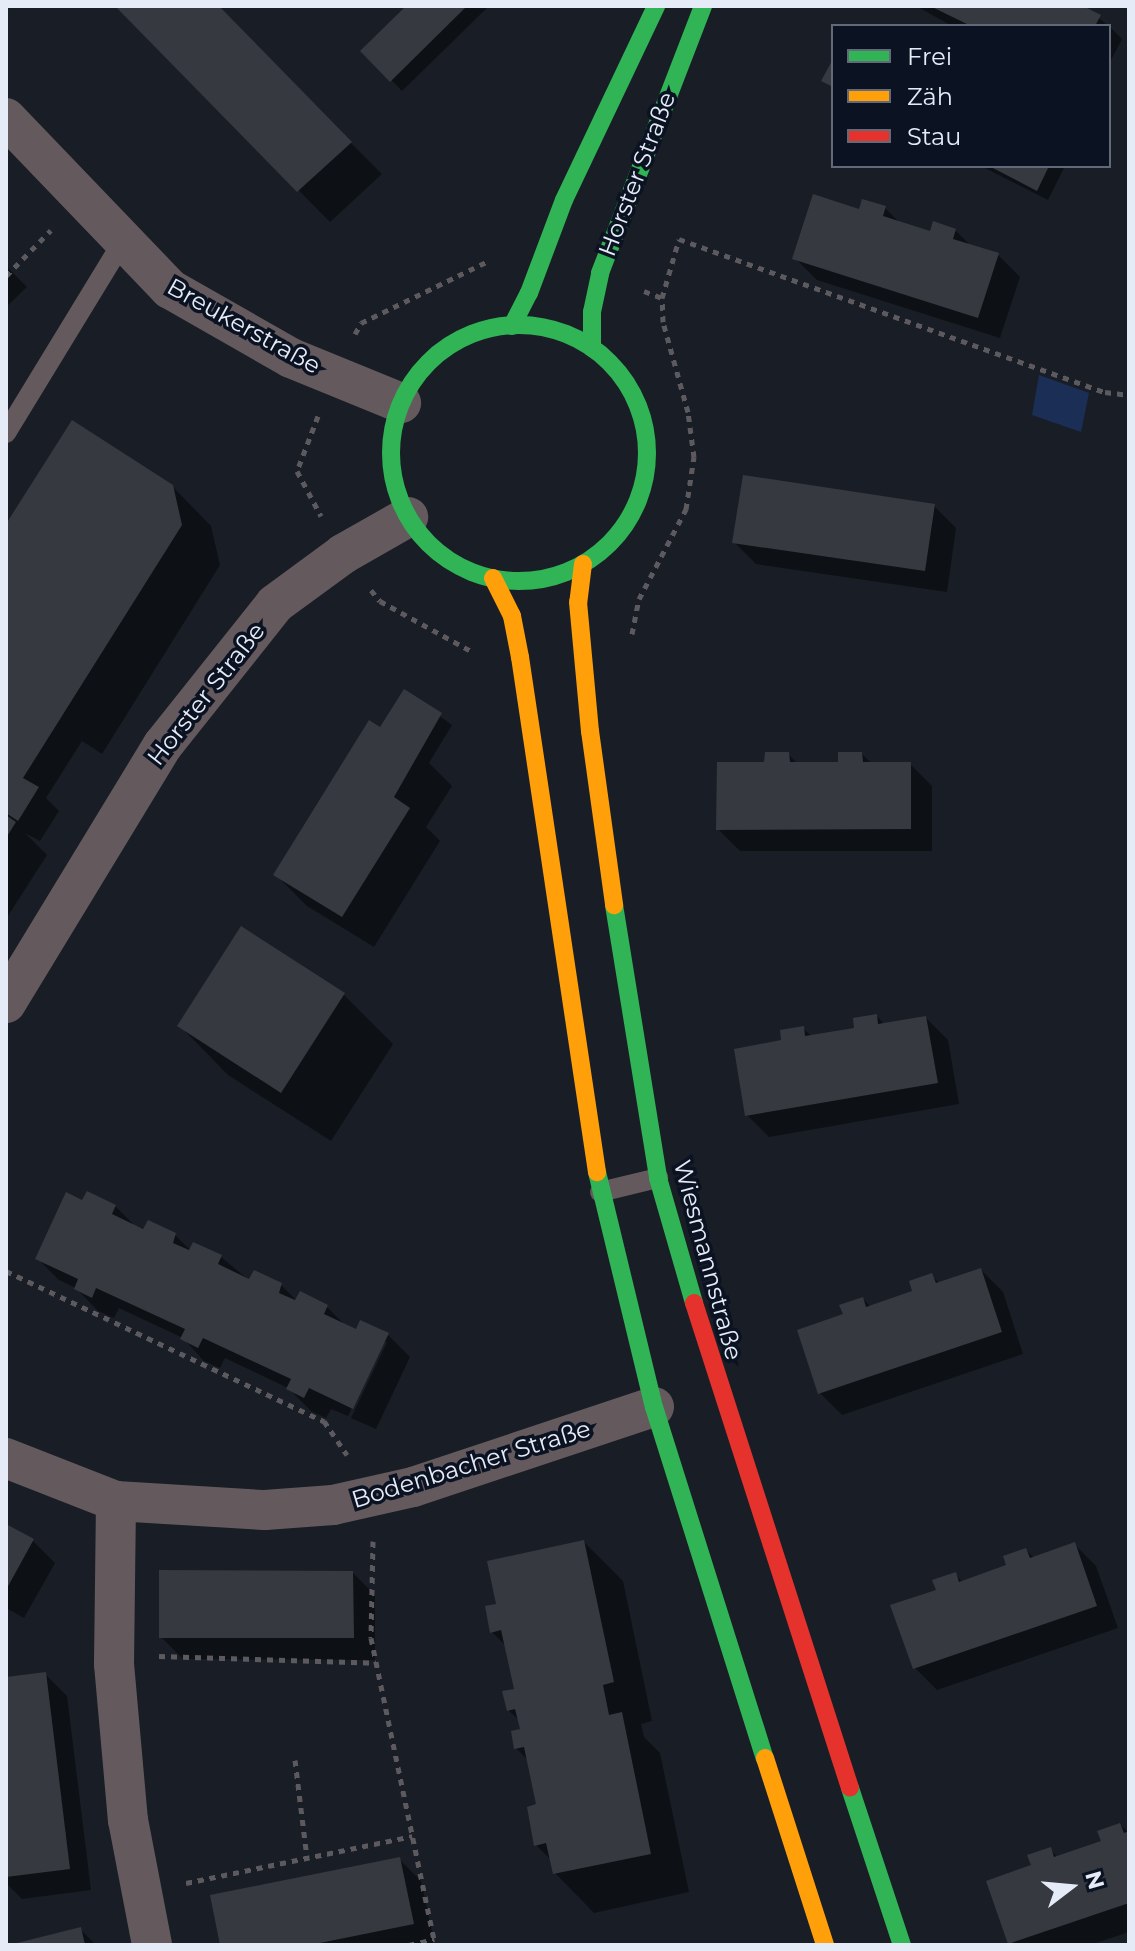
<!DOCTYPE html>
<html>
<head>
<meta charset="utf-8">
<style>
  body { margin:0 }
  #map { position:relative; width:1135px; height:1951px; overflow:hidden; background:#191e26; font-family:Montserrat,sans-serif }
  div>[style] { position:absolute }
  .green>* { inset:0; background:#1b2f56 }
  .shadow>* { inset:0; background:#0007 }
  .building>* { inset:0; background:#373940 }
  .path>* { height:5px; margin-top:-2.5px; transform-origin:0; background:repeating-linear-gradient(90deg,#5c5a5e 0 6px,transparent 0 12px) }
  .lane>* { height:20px; margin:-10px; padding:0 10px; transform-origin:10px; border-radius:10px; background:#645a5e }
  .street>* { height:40px; margin:-20px; padding:0 20px; transform-origin:20px; border-radius:20px; background:#645a5e }
  .fast>* { height:18px; margin:-9px; padding:0 9px; transform-origin:9px; border-radius:9px; background:#30b455 }
  .fast>.ring { margin:-9px; padding:0; box-sizing:content-box; background:none; border:18px solid #30b455; border-radius:50% }
  .slow>* { height:18px; margin:-9px; padding:0 9px; transform-origin:9px; border-radius:9px; background:#ff9f0a }
  .jam>* { height:18px; margin:-9px; padding:0 9px; transform-origin:9px; border-radius:9px; background:#e5322d }
  span { translate:-50% -50%; white-space:nowrap; text-align:center; line-height:1.15; -webkit-text-stroke:7px #0b1322; paint-order:stroke }
  .street-label { font-size:24px; color:#e6ecf7 }
  .frame { position:absolute; inset:0; border:8px solid #e6ecf7; pointer-events:none }
  .legend { position:absolute; left:831px; top:24px; width:280px; height:144px; box-sizing:border-box; background:#0b1322; border:2px solid #636a77; margin:0; padding:10px 14px; list-style:none; font-size:24px; color:#e6ecf7 }
  .legend li { display:flex; align-items:center; gap:16px; height:40px }
  .legend b { width:40px; border:2px solid #636a77 }
  .north { position:absolute; left:1031px; top:1847px; width:80px; height:80px; -webkit-text-stroke:6px #0b1322; paint-order:stroke; rotate:74deg; font-size:22px; font-weight:700; line-height:32px; text-align:center; color:#e6ecf7 }
  .north::after { content:''; display:block; margin:auto; width:28px; height:36px; background:#e6ecf7; clip-path:polygon(50% 0,100% 100%,50% 72%,0 100%) }
</style>
</head>
<body>
<div id="map">
  <div class="green">
    <i style="clip-path:polygon(1039px 375px,1089px 393px,1081px 432px,1032px 415px)"></i>
  </div>
  <div class="shadow">
    <i style="clip-path:polygon(117px 6px,214px 6px,382px 174px,330px 222px)"></i>
    <i style="clip-path:polygon(409px 6px,489px 6px,402px 91px,363px 51px)"></i>
    <i style="clip-path:polygon(916px 6px,1082px 6px,1109px 26px,952px 26px)"></i>
    <i style="clip-path:polygon(1109px 26px,1122px 39px,1109px 64px)"></i>
    <i style="clip-path:polygon(981px 166px,1065px 166px,1048px 200px)"></i>
    <i style="clip-path:polygon(885px 208px,901px 224px,931px 233px,955px 230px,971px 246px,998px 255px,1020px 277px,1000px 338px,817px 280px,795px 258px,860px 211px)"></i>
    <i style="clip-path:polygon(6px 266px,27px 287px,6px 307px)"></i>
    <i style="clip-path:polygon(172px 486px,211px 526px,220px 565px,102px 754px,82px 741px,46px 798px,59px 811px,40px 841px,25px 833px,47px 855px,6px 919px,6px 528px)"></i>
    <i style="clip-path:polygon(934px 506px,956px 528px,947px 592px,756px 564px,734px 542px)"></i>
    <i style="clip-path:polygon(405px 692px,452px 725px,429px 763px,452px 786px,426px 827px,440px 841px,374px 947px,307px 906px,275px 874px,388px 735px)"></i>
    <i style="clip-path:polygon(788px 754px,798px 764px,840px 764px,862px 754px,872px 764px,910px 764px,932px 786px,932px 851px,740px 851px,718px 829px)"></i>
    <i style="clip-path:polygon(242px 929px,344px 995px,393px 1044px,331px 1141px,228px 1075px,180px 1026px)"></i>
    <i style="clip-path:polygon(877px 1016px,885px 1025px,926px 1018px,948px 1040px,959px 1104px,769px 1137px,747px 1115px,783px 1042px,803px 1028px,812px 1037px,856px 1030px)"></i>
    <i style="clip-path:polygon(83px 1203px,115px 1206px,136px 1227px,175px 1235px,191px 1251px,221px 1257px,250px 1281px,281px 1285px,297px 1301px,327px 1307px,348px 1328px,388px 1335px,410px 1357px,376px 1429px,351px 1418px,387px 1342px,383px 1342px,348px 1416px,331px 1409px,326px 1418px,311px 1411px,288px 1388px,225px 1358px,220px 1368px,204px 1361px,183px 1338px,119px 1308px,114px 1318px,98px 1311px,76px 1288px,59px 1280px,37px 1258px)"></i>
    <i style="clip-path:polygon(981px 1270px,1003px 1292px,1023px 1354px,842px 1415px,820px 1393px,845px 1316px,863px 1299px,871px 1307px,915px 1292px,932px 1276px,940px 1284px)"></i>
    <i style="clip-path:polygon(6px 1526px,33px 1541px,55px 1563px,24px 1618px,6px 1608px)"></i>
    <i style="clip-path:polygon(584px 1542px,623px 1581px,652px 1721px,641px 1724px,644px 1737px,660px 1753px,689px 1892px,594px 1913px,555px 1873px,552px 1861px,536px 1845px,538px 1806px,529px 1761px,516px 1748px,522px 1731px,520px 1721px,508px 1710px,516px 1690px,507px 1647px,492px 1632px,498px 1605px)"></i>
    <i style="clip-path:polygon(1074px 1544px,1096px 1566px,1118px 1628px,937px 1690px,915px 1668px,939px 1591px,955px 1574px,963px 1583px,1008px 1567px,1026px 1550px,1034px 1558px)"></i>
    <i style="clip-path:polygon(353px 1573px,375px 1595px,375px 1660px,183px 1659px,161px 1637px)"></i>
    <i style="clip-path:polygon(45px 1674px,67px 1696px,91px 1890px,22px 1899px,6px 1883px,6px 1679px)"></i>
    <i style="clip-path:polygon(1120px 1825px,1129px 1833px,1129px 1932px,1090px 1945px,1012px 1945px,1034px 1866px,1050px 1849px,1058px 1858px,1103px 1842px)"></i>
    <i style="clip-path:polygon(399px 1859px,421px 1881px,435px 1945px,222px 1945px)"></i>
    <i style="clip-path:polygon(80px 1929px,96px 1945px,17px 1945px)"></i>
  </div>
  <div class="building">
    <i style="clip-path:polygon(115px 6px,219px 6px,352px 142px,297px 192px)"></i>
    <i style="clip-path:polygon(406px 6px,467px 6px,390px 82px,360px 51px)"></i>
    <i style="clip-path:polygon(930px 6px,1083px 6px,1101px 15px,1095px 26px,971px 26px)"></i>
    <i style="clip-path:polygon(833px 59px,833px 87px,821px 81px)"></i>
    <i style="clip-path:polygon(989px 166px,1049px 166px,1037px 191px)"></i>
    <i style="clip-path:polygon(813px 194px,859px 209px,862px 199px,886px 206px,883px 216px,930px 231px,933px 221px,956px 229px,953px 239px,999px 253px,978px 318px,792px 259px)"></i>
    <i style="clip-path:polygon(72px 420px,173px 485px,182px 525px,23px 778px,39px 787px,18px 821px,6px 813px,6px 524px)"></i>
    <i style="clip-path:polygon(743px 475px,935px 504px,925px 571px,732px 543px)"></i>
    <i style="clip-path:polygon(404px 689px,442px 713px,394px 797px,410px 808px,342px 917px,273px 875px,369px 720px,380px 727px)"></i>
    <i style="clip-path:polygon(765px 752px,789px 752px,790px 762px,838px 762px,838px 752px,862px 752px,863px 762px,911px 762px,911px 829px,716px 830px,717px 762px,764px 762px)"></i>
    <i style="clip-path:polygon(6px 815px,16px 822px,6px 838px)"></i>
    <i style="clip-path:polygon(241px 926px,345px 993px,281px 1093px,177px 1026px)"></i>
    <i style="clip-path:polygon(877px 1014px,878px 1024px,926px 1016px,938px 1083px,745px 1116px,734px 1049px,781px 1040px,780px 1030px,804px 1026px,805px 1036px,854px 1028px,853px 1018px)"></i>
    <i style="clip-path:polygon(87px 1191px,116px 1205px,112px 1214px,143px 1229px,148px 1220px,176px 1233px,173px 1243px,189px 1250px,193px 1242px,222px 1255px,218px 1264px,249px 1279px,254px 1270px,282px 1283px,279px 1293px,295px 1300px,300px 1291px,328px 1305px,324px 1314px,356px 1329px,360px 1320px,389px 1333px,353px 1409px,309px 1388px,304px 1398px,286px 1389px,291px 1379px,203px 1338px,198px 1348px,180px 1339px,185px 1329px,96px 1288px,92px 1298px,74px 1289px,78px 1279px,35px 1259px,66px 1192px,82px 1200px)"></i>
    <i style="clip-path:polygon(981px 1268px,1002px 1332px,818px 1394px,797px 1330px,843px 1314px,839px 1305px,863px 1297px,866px 1307px,912px 1291px,909px 1281px,932px 1273px,936px 1283px)"></i>
    <i style="clip-path:polygon(6px 1524px,34px 1539px,6px 1590px)"></i>
    <i style="clip-path:polygon(584px 1540px,614px 1682px,603px 1685px,609px 1715px,622px 1712px,651px 1854px,553px 1874px,546px 1843px,534px 1846px,527px 1807px,536px 1804px,524px 1747px,514px 1749px,511px 1731px,520px 1729px,515px 1709px,507px 1711px,502px 1691px,514px 1689px,501px 1630px,490px 1633px,485px 1606px,496px 1604px,487px 1561px)"></i>
    <i style="clip-path:polygon(1075px 1542px,1097px 1606px,913px 1669px,890px 1605px,936px 1590px,932px 1580px,956px 1572px,959px 1582px,1006px 1565px,1003px 1556px,1026px 1548px,1030px 1558px)"></i>
    <i style="clip-path:polygon(159px 1570px,353px 1571px,354px 1638px,159px 1638px)"></i>
    <i style="clip-path:polygon(46px 1672px,70px 1869px,6px 1877px,6px 1677px)"></i>
    <i style="clip-path:polygon(1120px 1823px,1124px 1833px,1129px 1831px,1129px 1903px,1008px 1944px,986px 1881px,1031px 1865px,1027px 1855px,1051px 1847px,1054px 1857px,1101px 1841px,1097px 1831px)"></i>
    <i style="clip-path:polygon(400px 1857px,414px 1924px,310px 1945px,220px 1945px,210px 1895px)"></i>
    <i style="clip-path:polygon(81px 1927px,85px 1945px,14px 1945px,13px 1944px)"></i>
  </div>
  <div class="path">
    <i style="left:6px;top:276px;width:64px;rotate:-45.6deg"></i>
    <i style="left:644px;top:291px;width:19px;rotate:21deg"></i>
    <i style="left:355px;top:334px;width:13px;rotate:-61deg"></i>
    <i style="left:361px;top:323px;width:141px;rotate:-26deg"></i>
    <i style="left:318px;top:416px;width:59px;rotate:110.9deg"></i>
    <i style="left:297px;top:471px;width:51px;rotate:61.9deg"></i>
    <i style="left:371px;top:590px;width:14px;rotate:51deg"></i>
    <i style="left:380px;top:601px;width:104px;rotate:28.8deg"></i>
    <i style="left:632px;top:634px;width:36px;rotate:-79deg"></i>
    <i style="left:639px;top:599px;width:102px;rotate:-62.4deg"></i>
    <i style="left:686px;top:509px;width:53px;rotate:-81.3deg"></i>
    <i style="left:694px;top:457px;width:45px;rotate:-97.6deg"></i>
    <i style="left:688px;top:412px;width:93px;rotate:-105.5deg"></i>
    <i style="left:663px;top:322px;width:24px;rotate:-92deg"></i>
    <i style="left:662px;top:298px;width:61px;rotate:-73.9deg"></i>
    <i style="left:679px;top:239px;width:453px;rotate:19.8deg"></i>
    <i style="left:1105px;top:392px;width:24px;rotate:7deg"></i>
    <i style="left:6px;top:1271px;width:352px;rotate:25.3deg"></i>
    <i style="left:324px;top:1421px;width:41px;rotate:55.9deg"></i>
    <i style="left:373px;top:1541px;width:97px;rotate:91.2deg"></i>
    <i style="left:371px;top:1638px;width:314px;rotate:78.2deg"></i>
    <i style="left:159px;top:1656px;width:217px;rotate:1.8deg"></i>
    <i style="left:295px;top:1760px;width:99px;rotate:83deg"></i>
    <i style="left:186px;top:1883px;width:231px;rotate:-11.7deg"></i>
    <i style="left:409px;top:1945px;width:26px;rotate:-13deg"></i>
  </div>
  <div class="lane">
    <i style="left:6px;top:433px;width:225px;rotate:-58.6deg"></i>
    <i style="left:600px;top:1192px;width:60px;rotate:-13.6deg"></i>
  </div>
  <div class="street">
    <i style="left:6px;top:118px;width:237px;rotate:46.2deg"></i>
    <i style="left:170px;top:289px;width:139px;rotate:29.7deg"></i>
    <i style="left:291px;top:358px;width:119px;rotate:22.2deg"></i>
    <i style="left:6px;top:1003px;width:302px;rotate:-58.7deg"></i>
    <i style="left:163px;top:745px;width:180px;rotate:-51.5deg"></i>
    <i style="left:275px;top:604px;width:84px;rotate:-36.3deg"></i>
    <i style="left:343px;top:554px;width:75px;rotate:-29.6deg"></i>
    <i style="left:6px;top:1458px;width:118px;rotate:21.4deg"></i>
    <i style="left:116px;top:1501px;width:149px;rotate:3.5deg"></i>
    <i style="left:265px;top:1510px;width:68px;rotate:-4.2deg"></i>
    <i style="left:333px;top:1505px;width:82px;rotate:-12.7deg"></i>
    <i style="left:413px;top:1487px;width:254px;rotate:-18.4deg"></i>
    <i style="left:116px;top:1501px;width:163px;rotate:90.7deg"></i>
    <i style="left:114px;top:1664px;width:157px;rotate:84.9deg"></i>
    <i style="left:128px;top:1820px;width:127px;rotate:79.1deg"></i>
  </div>
  <div class="fast">
    <i class="ring" style="left:391px;top:325px;width:238px;height:238px"></i>
    <i style="left:512px;top:326px;width:37px;rotate:-63deg"></i>
    <i style="left:529px;top:293px;width:99px;rotate:-69.4deg"></i>
    <i style="left:564px;top:200px;width:215px;rotate:-64.6deg"></i>
    <i style="left:592px;top:348px;width:36px;rotate:-90deg"></i>
    <i style="left:592px;top:312px;width:40px;rotate:-78deg"></i>
    <i style="left:600px;top:273px;width:286px;rotate:-68.9deg"></i>
    <i style="left:614px;top:905px;width:277px;rotate:80.8deg"></i>
    <i style="left:658px;top:1178px;width:130px;rotate:73.9deg"></i>
    <i style="left:597px;top:1172px;width:242px;rotate:76.4deg"></i>
    <i style="left:654px;top:1407px;width:368px;rotate:72.5deg"></i>
    <i style="left:850px;top:1788px;width:165px;rotate:71.7deg"></i>
  </div>
  <div class="slow">
    <i style="left:583px;top:564px;width:38px;rotate:97deg"></i>
    <i style="left:578px;top:602px;width:130px;rotate:84.7deg"></i>
    <i style="left:590px;top:731px;width:176px;rotate:82.1deg"></i>
    <i style="left:493px;top:578px;width:42px;rotate:63.4deg"></i>
    <i style="left:512px;top:616px;width:42px;rotate:79deg"></i>
    <i style="left:520px;top:657px;width:521px;rotate:81.5deg"></i>
    <i style="left:765px;top:1758px;width:196px;rotate:72.2deg"></i>
  </div>
  <div class="jam">
    <i style="left:694px;top:1303px;width:509px;rotate:72.17deg"></i>
  </div>
  <div class="street-label">
    <span style="left:637px;top:174px;rotate:-69deg">Horster Straße</span>
    <span style="left:244px;top:326px;rotate:29deg">Breukerstraße</span>
    <span style="left:206px;top:694px;rotate:-52deg">Horster Straße</span>
    <span style="left:708px;top:1260px;rotate:75deg">Wiesmannstraße</span>
    <span style="left:471px;top:1464px;rotate:-17deg">Bodenbacher Straße</span>
  </div>
  <div class="frame"></div>
  <ul class="legend">
  <li><b style="height:10px;background:#30b455"></b>Frei</li>
  <li><b style="height:10px;background:#ff9f0a"></b>Zäh</li>
  <li><b style="height:10px;background:#e5322d"></b>Stau</li>
  </ul>
  <div class="north">N</div>
</div>
</body>
</html>
